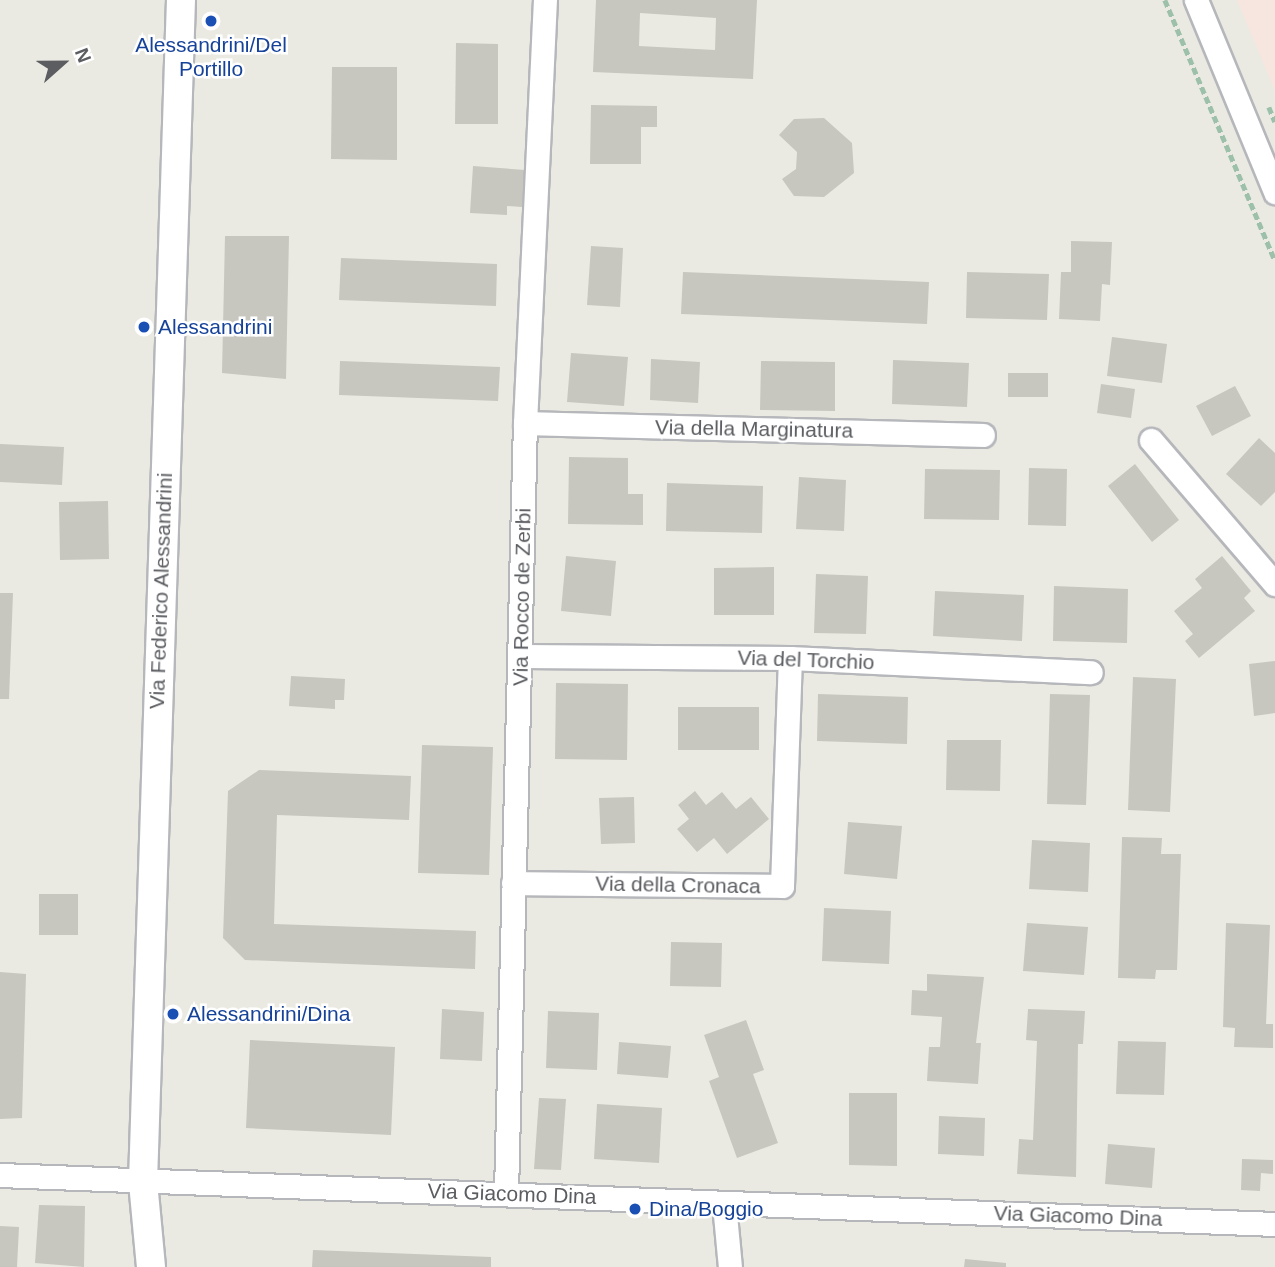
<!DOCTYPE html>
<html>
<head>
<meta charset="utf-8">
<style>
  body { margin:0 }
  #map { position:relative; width:1275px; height:1267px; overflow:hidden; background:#ebeae2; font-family:Helvetica,sans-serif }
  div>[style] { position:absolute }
  .medical>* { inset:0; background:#f7e5e0 }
  .building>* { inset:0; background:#c7c6bf }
  .path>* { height:4.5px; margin-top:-2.25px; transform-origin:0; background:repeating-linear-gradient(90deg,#9cc0aa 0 7px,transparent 0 10.5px) }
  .roads { filter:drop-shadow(2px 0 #b5b7bb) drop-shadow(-2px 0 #b5b7bb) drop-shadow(0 2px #b5b7bb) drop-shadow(0 -2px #b5b7bb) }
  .minor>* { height:23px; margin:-11.5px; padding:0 11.5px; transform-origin:11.5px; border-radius:11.5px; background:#fff }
  .tertiary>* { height:28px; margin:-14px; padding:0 14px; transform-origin:14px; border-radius:14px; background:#fff }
  .dots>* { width:19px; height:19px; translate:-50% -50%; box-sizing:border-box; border:4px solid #fff; border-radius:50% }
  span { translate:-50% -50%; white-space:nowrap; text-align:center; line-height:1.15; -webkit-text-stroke:5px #fff; paint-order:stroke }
  .transit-label { font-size:21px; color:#164399 }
  .left { translate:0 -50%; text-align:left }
  .street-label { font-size:21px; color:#5b5d61 }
  .north { position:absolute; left:28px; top:28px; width:70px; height:70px; -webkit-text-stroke:5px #fff; paint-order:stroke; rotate:69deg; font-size:19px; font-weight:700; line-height:28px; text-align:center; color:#5b5d61 }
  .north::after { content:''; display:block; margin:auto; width:24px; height:32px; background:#5b5d61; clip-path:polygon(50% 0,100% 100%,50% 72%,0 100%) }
</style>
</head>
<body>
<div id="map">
  <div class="medical">
    <i style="clip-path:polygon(1237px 0,1275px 0,1275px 91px)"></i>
  </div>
  <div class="building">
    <i style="clip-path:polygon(evenodd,596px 0,757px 0,753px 79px,593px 72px,596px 0,640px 13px,716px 18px,715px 50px,639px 46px,640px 13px)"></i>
    <i style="clip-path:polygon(456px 43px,498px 44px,498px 124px,455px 124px)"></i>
    <i style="clip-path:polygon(332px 67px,397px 67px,397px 160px,331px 159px)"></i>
    <i style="clip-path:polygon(591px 105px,657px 106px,657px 127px,641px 127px,641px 164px,590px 164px)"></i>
    <i style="clip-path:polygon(824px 118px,852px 143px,854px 173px,824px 197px,794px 196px,782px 179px,796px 169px,797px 152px,779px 135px,794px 119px)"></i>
    <i style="clip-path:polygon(473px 166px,525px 170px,522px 207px,507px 206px,507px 215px,470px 213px)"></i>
    <i style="clip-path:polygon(225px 236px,289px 236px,286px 379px,222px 373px)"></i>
    <i style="clip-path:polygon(1071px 241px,1112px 242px,1110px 285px,1102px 284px,1100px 321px,1059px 319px,1061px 272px,1071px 272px)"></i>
    <i style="clip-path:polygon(591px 246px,623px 248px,620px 307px,587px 305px)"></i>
    <i style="clip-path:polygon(341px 258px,497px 264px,496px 306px,339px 300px)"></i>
    <i style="clip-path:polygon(683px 272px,929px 282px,927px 324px,681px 314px)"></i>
    <i style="clip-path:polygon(967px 272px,1049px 274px,1047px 320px,966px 318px)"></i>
    <i style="clip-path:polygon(1112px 337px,1167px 344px,1162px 383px,1107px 376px)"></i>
    <i style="clip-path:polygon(571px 353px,628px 357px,624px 406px,567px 402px)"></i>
    <i style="clip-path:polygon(651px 359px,700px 362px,698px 403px,650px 400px)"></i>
    <i style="clip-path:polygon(893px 360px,969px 363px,967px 407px,892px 404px)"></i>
    <i style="clip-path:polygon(340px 361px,500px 367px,498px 401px,339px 395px)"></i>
    <i style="clip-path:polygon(761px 361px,835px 362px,835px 411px,760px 410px)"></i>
    <i style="clip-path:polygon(1008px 373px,1048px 373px,1048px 397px,1008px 397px)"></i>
    <i style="clip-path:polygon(1101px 384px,1135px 389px,1131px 418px,1097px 413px)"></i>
    <i style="clip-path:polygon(1235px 386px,1251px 416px,1212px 436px,1196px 406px)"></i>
    <i style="clip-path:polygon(1259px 438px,1275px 453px,1275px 492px,1261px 506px,1226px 474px)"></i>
    <i style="clip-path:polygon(0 444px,64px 447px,62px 485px,0 482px)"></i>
    <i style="clip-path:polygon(569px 457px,628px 458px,628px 494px,643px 494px,643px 525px,568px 524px)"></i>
    <i style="clip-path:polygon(1135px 464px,1179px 520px,1152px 542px,1108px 486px)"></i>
    <i style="clip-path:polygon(1029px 468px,1067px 469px,1066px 526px,1028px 525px)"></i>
    <i style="clip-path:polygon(925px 469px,1000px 470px,999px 520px,924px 519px)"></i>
    <i style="clip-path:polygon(799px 477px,846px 480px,844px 531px,796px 529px)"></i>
    <i style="clip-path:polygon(667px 483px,763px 486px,762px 533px,666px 531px)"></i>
    <i style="clip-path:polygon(108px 501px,109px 559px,60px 560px,59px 502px)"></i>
    <i style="clip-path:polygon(566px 556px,616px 561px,611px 616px,561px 611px)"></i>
    <i style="clip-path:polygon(1222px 556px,1251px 591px,1244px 598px,1255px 611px,1199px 658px,1185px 641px,1193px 634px,1174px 611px,1202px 588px,1195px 579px)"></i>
    <i style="clip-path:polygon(774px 567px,774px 615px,714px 615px,714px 568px)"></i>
    <i style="clip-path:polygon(816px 574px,868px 576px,866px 634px,814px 633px)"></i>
    <i style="clip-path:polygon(1054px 586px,1128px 589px,1127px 643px,1053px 641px)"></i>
    <i style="clip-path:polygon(935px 591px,1024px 595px,1022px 641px,933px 636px)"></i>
    <i style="clip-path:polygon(0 593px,13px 593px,9px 699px,0 699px)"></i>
    <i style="clip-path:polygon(1275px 661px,1275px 713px,1254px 716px,1249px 664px)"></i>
    <i style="clip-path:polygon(291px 676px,345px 679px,344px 700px,335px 700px,335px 709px,289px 706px)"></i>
    <i style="clip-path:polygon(1133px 677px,1176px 679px,1170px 812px,1128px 810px)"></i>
    <i style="clip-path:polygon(556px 683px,628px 684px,627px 760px,555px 759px)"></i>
    <i style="clip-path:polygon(818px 694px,908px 697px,907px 744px,817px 741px)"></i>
    <i style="clip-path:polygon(1050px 694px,1090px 695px,1086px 805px,1047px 804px)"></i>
    <i style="clip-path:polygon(678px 707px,759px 707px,759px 750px,678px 750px)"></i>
    <i style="clip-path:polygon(947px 740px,1001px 740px,1000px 791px,946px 790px)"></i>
    <i style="clip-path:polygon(422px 745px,493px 747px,489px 875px,418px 873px)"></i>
    <i style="clip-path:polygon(259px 770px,411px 776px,409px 820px,277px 815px,274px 924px,476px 931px,475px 969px,245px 960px,223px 938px,228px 791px)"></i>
    <i style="clip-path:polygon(695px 791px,706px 805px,722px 792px,736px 809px,751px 797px,769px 819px,727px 854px,714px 838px,697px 852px,677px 829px,689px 819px,678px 805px)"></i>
    <i style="clip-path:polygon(634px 797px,635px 843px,601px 844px,599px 798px)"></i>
    <i style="clip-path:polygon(848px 822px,902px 826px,897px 879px,844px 874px)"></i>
    <i style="clip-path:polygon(1122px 837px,1162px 838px,1161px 854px,1181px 854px,1177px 970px,1156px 970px,1155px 979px,1118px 978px)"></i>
    <i style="clip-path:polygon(1032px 840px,1090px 843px,1088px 892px,1029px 889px)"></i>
    <i style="clip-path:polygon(39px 894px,78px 894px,78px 935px,39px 935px)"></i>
    <i style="clip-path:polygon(824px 908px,891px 911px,889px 964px,822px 961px)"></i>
    <i style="clip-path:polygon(1027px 923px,1088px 927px,1084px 975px,1023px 971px)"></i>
    <i style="clip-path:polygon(1226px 923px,1270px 925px,1266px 1024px,1273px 1024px,1273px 1048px,1234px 1047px,1235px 1028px,1223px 1027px)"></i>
    <i style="clip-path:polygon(671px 942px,722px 943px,721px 987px,670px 986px)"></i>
    <i style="clip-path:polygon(0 972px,26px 974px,22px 1118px,0 1119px)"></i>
    <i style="clip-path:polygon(927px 974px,984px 977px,976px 1043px,981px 1043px,978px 1084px,927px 1081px,929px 1047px,940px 1047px,942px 1017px,911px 1015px,912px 990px,927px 991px)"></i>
    <i style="clip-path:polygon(442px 1009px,484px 1012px,482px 1061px,440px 1059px)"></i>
    <i style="clip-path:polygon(1028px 1009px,1085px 1011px,1083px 1044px,1078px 1044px,1076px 1177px,1017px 1174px,1019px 1139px,1033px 1140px,1037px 1041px,1026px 1040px)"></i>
    <i style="clip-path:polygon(548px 1011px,599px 1013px,597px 1070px,546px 1068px)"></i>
    <i style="clip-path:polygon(746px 1020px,764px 1070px,753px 1074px,778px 1143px,737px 1158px,709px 1081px,719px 1077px,704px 1035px)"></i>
    <i style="clip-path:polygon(250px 1040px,395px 1047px,391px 1135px,246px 1128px)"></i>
    <i style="clip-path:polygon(1118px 1041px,1166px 1042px,1164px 1095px,1116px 1094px)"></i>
    <i style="clip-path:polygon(619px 1042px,671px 1046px,668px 1078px,617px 1074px)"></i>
    <i style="clip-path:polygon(849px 1093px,897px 1093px,897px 1166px,849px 1165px)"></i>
    <i style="clip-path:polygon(539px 1098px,566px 1099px,561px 1170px,534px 1169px)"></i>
    <i style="clip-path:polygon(597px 1104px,662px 1108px,659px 1163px,594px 1159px)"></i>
    <i style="clip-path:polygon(939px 1116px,985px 1118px,984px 1156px,938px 1154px)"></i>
    <i style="clip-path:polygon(1108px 1144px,1155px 1148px,1152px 1188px,1105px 1184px)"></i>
    <i style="clip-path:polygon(1242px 1159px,1273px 1160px,1273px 1174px,1261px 1173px,1260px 1191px,1241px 1190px)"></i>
    <i style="clip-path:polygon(39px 1205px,85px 1206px,84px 1267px,35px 1263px)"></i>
    <i style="clip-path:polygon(0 1226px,19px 1227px,17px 1267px,0 1267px)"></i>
    <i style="clip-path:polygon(313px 1250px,491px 1257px,491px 1267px,312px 1267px)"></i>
    <i style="clip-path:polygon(965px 1259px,1006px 1263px,1006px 1267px,964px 1267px)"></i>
  </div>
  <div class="path">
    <i style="left:1165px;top:0;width:282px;rotate:67.1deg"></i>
    <i style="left:1269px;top:107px;width:16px;rotate:68deg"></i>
  </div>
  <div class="roads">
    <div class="minor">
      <i style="left:1196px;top:0;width:208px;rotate:67.6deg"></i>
      <i style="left:525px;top:423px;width:458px;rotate:1.5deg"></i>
      <i style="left:1151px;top:440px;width:190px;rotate:49.3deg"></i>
      <i style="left:521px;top:656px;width:269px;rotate:0.4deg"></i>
      <i style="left:790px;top:658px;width:301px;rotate:2.7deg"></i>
      <i style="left:513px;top:883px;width:269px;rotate:0.6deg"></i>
      <i style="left:782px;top:886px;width:228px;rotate:-88deg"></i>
      <i style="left:0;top:1175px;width:1276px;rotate:2.2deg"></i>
      <i style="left:506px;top:1193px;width:770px;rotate:-88.59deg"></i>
      <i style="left:525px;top:423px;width:423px;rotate:-87.3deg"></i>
      <i style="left:724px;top:1204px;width:63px;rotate:84.6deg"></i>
    </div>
    <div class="tertiary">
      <i style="left:151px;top:1267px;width:85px;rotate:-95.4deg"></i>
      <i style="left:143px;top:1182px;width:1183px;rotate:-88.16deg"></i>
    </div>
  </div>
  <div class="dots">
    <i style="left:211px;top:21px;background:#1a4fb4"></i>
    <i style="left:144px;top:327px;background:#1a4fb4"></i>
    <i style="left:173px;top:1014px;background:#1a4fb4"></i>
    <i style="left:635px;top:1209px;background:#1a4fb4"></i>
  </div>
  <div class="transit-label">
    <span style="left:211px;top:57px">Alessandrini/Del<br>Portillo</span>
    <span class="left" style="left:158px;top:327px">Alessandrini</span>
    <span class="left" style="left:187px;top:1014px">Alessandrini/Dina</span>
    <span class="left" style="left:649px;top:1209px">Dina/Boggio</span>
  </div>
  <div class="street-label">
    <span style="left:754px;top:429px;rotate:1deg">Via della Marginatura</span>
    <span style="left:161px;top:591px;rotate:-88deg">Via Federico Alessandrini</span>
    <span style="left:522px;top:597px;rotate:-89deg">Via Rocco de Zerbi</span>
    <span style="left:806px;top:660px;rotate:2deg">Via del Torchio</span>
    <span style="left:678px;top:885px;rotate:1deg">Via della Cronaca</span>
    <span style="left:512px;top:1194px;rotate:2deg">Via Giacomo Dina</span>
    <span style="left:1078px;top:1216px;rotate:2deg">Via Giacomo Dina</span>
  </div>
  <div class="north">N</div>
</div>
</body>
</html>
